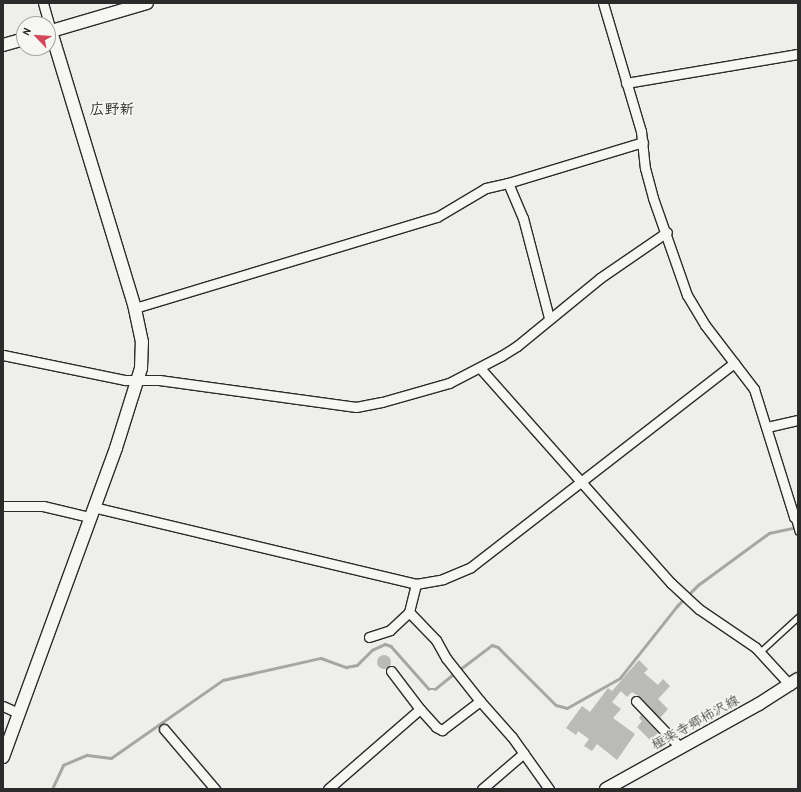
<!DOCTYPE html>
<html>
<head>
<meta charset="utf-8">
<style>
  body { margin:0 }
  #map { position:relative; width:801px; height:792px; overflow:hidden; background:#eeeeea; font-family:"Patrick Hand","Klee One",sans-serif }
  div>[style] { position:absolute }
  .stream>* { height:2.5px; margin:-1.25px; padding:0 1.25px; transform-origin:1.25px; border-radius:1.25px; background:#a6a6a3 }
  .building>* { inset:0; background:#babab7 }
  .round { border-radius:50% }
  .roads { filter:drop-shadow(1px 0 #2b2b2b) drop-shadow(-1px 0 #2b2b2b) drop-shadow(0 1px #2b2b2b) drop-shadow(0 -1px #2b2b2b) }
  .lane>* { height:4.5px; margin:-2.25px; padding:0 2.25px; transform-origin:2.25px; border-radius:2.25px; background:#f6f6f2 }
  .street>* { height:9px; margin:-4.5px; padding:0 4.5px; transform-origin:4.5px; border-radius:4.5px; background:#f6f6f2 }
  .secondary>* { height:12px; margin:-6px; padding:0 6px; transform-origin:6px; border-radius:6px; background:#f6f6f2 }
  span { translate:-50% -50%; white-space:nowrap; text-align:center; line-height:1.15; -webkit-text-stroke:3.5px #f6f6f2; paint-order:stroke }
  .street-label { font-size:14px; color:#2b2b2b }
  .neighbourhood-label { font-size:15px; color:#2b2b2b; font-weight:700 }
  .frame { position:absolute; inset:0; border:4px solid #2b2b2b; pointer-events:none }
  .north { position:absolute; left:16px; top:16px; width:40px; height:40px; box-sizing:border-box; background:#f6f6f2; border:1px solid #a5a5a2; border-radius:50%; rotate:295deg; font-size:11px; font-weight:700; line-height:16px; text-align:center; color:#2b2b2b }
  .north::after { content:''; display:block; margin:auto; width:14px; height:18px; background:#d1495b; clip-path:polygon(50% 0,100% 100%,50% 72%,0 100%) }
</style>
</head>
<body>
<div id="map">
  <div class="stream">
    <i style="left:459px;top:670px;width:41px;rotate:-37.1deg"></i>
    <i style="left:492px;top:645px;width:6px;rotate:18deg"></i>
    <i style="left:498px;top:647px;width:82px;rotate:45deg"></i>
    <i style="left:556px;top:705px;width:11px;rotate:15deg"></i>
    <i style="left:567px;top:708px;width:61px;rotate:-29.5deg"></i>
    <i style="left:620px;top:678px;width:92px;rotate:-51.6deg"></i>
    <i style="left:677px;top:606px;width:30px;rotate:-45deg"></i>
    <i style="left:698px;top:585px;width:88px;rotate:-36.2deg"></i>
    <i style="left:769px;top:533px;width:30px;rotate:-12deg"></i>
    <i style="left:52px;top:789px;width:26px;rotate:-65deg"></i>
    <i style="left:63px;top:765px;width:26px;rotate:-23deg"></i>
    <i style="left:87px;top:755px;width:24px;rotate:7deg"></i>
    <i style="left:111px;top:758px;width:136px;rotate:-34.9deg"></i>
    <i style="left:223px;top:680px;width:100px;rotate:-12.7deg"></i>
    <i style="left:321px;top:658px;width:27px;rotate:20deg"></i>
    <i style="left:346px;top:667px;width:11px;rotate:-10deg"></i>
    <i style="left:357px;top:665px;width:21px;rotate:-45deg"></i>
    <i style="left:372px;top:650px;width:14px;rotate:-25deg"></i>
    <i style="left:385px;top:644px;width:6px;rotate:18deg"></i>
    <i style="left:391px;top:646px;width:57px;rotate:48.5deg"></i>
    <i style="left:429px;top:689px;width:6px"></i>
    <i style="left:435px;top:689px;width:26px;rotate:-39deg"></i>
  </div>
  <div class="building">
    <i class="round" style="left:377px;top:655px;width:14px;height:14px"></i>
    <i style="clip-path:polygon(639px 660px,648px 669px,644px 673px,658px 685px,663px 679px,670px 686px,658px 699px,668px 709px,660px 718px,640px 697px,632px 692px,627px 697px,621px 691px,612px 702px,621px 709px,613px 718px,635px 734px,617px 760px,597px 744px,592px 751px,584px 746px,589px 739px,578px 731px,576px 735px,566px 728px,582px 706px,590px 712px,608px 688px,612px 691px)"></i>
    <i style="clip-path:polygon(641px 715px,658px 733px,650px 740px,637px 727px,642px 721px,639px 718px)"></i>
  </div>
  <div class="roads">
    <div class="lane">
      <i style="left:794px;top:517px;width:15px;rotate:74deg"></i>
      <i style="left:760px;top:652px;width:52px;rotate:-42.6deg"></i>
    </div>
    <div class="street">
      <i style="left:43px;top:3px;width:29px;rotate:74deg"></i>
      <i style="left:603px;top:3px;width:134px;rotate:73.5deg"></i>
      <i style="left:641px;top:131px;width:37px;rotate:84deg"></i>
      <i style="left:645px;top:168px;width:31px;rotate:75deg"></i>
      <i style="left:653px;top:198px;width:103px;rotate:70.7deg"></i>
      <i style="left:687px;top:295px;width:35px;rotate:59deg"></i>
      <i style="left:705px;top:325px;width:81px;rotate:52.6deg"></i>
      <i style="left:754px;top:389px;width:134px;rotate:72.6deg"></i>
      <i style="left:794px;top:517px;width:4px"></i>
      <i style="left:626px;top:83px;width:174px;rotate:-9.6deg"></i>
      <i style="left:508px;top:183px;width:141px;rotate:-16.9deg"></i>
      <i style="left:135px;top:308px;width:315px;rotate:-16.8deg"></i>
      <i style="left:437px;top:217px;width:57px;rotate:-30.6deg"></i>
      <i style="left:486px;top:188px;width:23px;rotate:-13deg"></i>
      <i style="left:508px;top:183px;width:38px;rotate:67deg"></i>
      <i style="left:523px;top:218px;width:103px;rotate:75.4deg"></i>
      <i style="left:3px;top:355px;width:125px;rotate:11.6deg"></i>
      <i style="left:125px;top:380px;width:34px"></i>
      <i style="left:159px;top:380px;width:199px;rotate:7.8deg"></i>
      <i style="left:356px;top:407px;width:26px;rotate:-11deg"></i>
      <i style="left:382px;top:402px;width:70px;rotate:-15.8deg"></i>
      <i style="left:449px;top:383px;width:59px;rotate:-27.4deg"></i>
      <i style="left:501px;top:356px;width:19px;rotate:-32deg"></i>
      <i style="left:517px;top:346px;width:107px;rotate:-39.3deg"></i>
      <i style="left:600px;top:278px;width:81px;rotate:-34.5deg"></i>
      <i style="left:480px;top:368px;width:288px;rotate:48.4deg"></i>
      <i style="left:671px;top:583px;width:38px;rotate:43deg"></i>
      <i style="left:699px;top:609px;width:68px;rotate:34.2deg"></i>
      <i style="left:755px;top:647px;width:52px;rotate:47.4deg"></i>
      <i style="left:767px;top:427px;width:32px;rotate:-13deg"></i>
      <i style="left:3px;top:506px;width:40px"></i>
      <i style="left:43px;top:506px;width:47px;rotate:13.4deg"></i>
      <i style="left:93px;top:507px;width:332px;rotate:13.4deg"></i>
      <i style="left:416px;top:584px;width:27px;rotate:-10deg"></i>
      <i style="left:443px;top:579px;width:30px;rotate:-23deg"></i>
      <i style="left:471px;top:567px;width:333px;rotate:-37.8deg"></i>
      <i style="left:409px;top:612px;width:39px;rotate:46deg"></i>
      <i style="left:436px;top:640px;width:21px;rotate:61deg"></i>
      <i style="left:446px;top:658px;width:55px;rotate:51.7deg"></i>
      <i style="left:369px;top:637px;width:22px;rotate:-18deg"></i>
      <i style="left:390px;top:630px;width:26px;rotate:-43deg"></i>
      <i style="left:409px;top:612px;width:29px;rotate:-76deg"></i>
      <i style="left:391px;top:671px;width:48px;rotate:52.7deg"></i>
      <i style="left:636px;top:701px;width:64px;rotate:46.3deg"></i>
      <i style="left:3px;top:706px;width:17px;rotate:25deg"></i>
      <i style="left:164px;top:729px;width:79px;rotate:49.6deg"></i>
      <i style="left:328px;top:789px;width:122px;rotate:-41deg"></i>
      <i style="left:420px;top:709px;width:24px;rotate:48deg"></i>
      <i style="left:436px;top:727px;width:7px;rotate:27deg"></i>
      <i style="left:442px;top:730px;width:48px;rotate:-37.3deg"></i>
      <i style="left:480px;top:701px;width:48px;rotate:48.4deg"></i>
      <i style="left:512px;top:737px;width:64px;rotate:54.6deg"></i>
      <i style="left:482px;top:789px;width:55px;rotate:-40.6deg"></i>
    </div>
    <div class="secondary">
      <i style="left:48px;top:32px;width:103px;rotate:-16.3deg"></i>
      <i style="left:3px;top:45px;width:22px;rotate:-16deg"></i>
      <i style="left:3px;top:757px;width:329px;rotate:-69.9deg"></i>
      <i style="left:116px;top:448px;width:84px;rotate:-72.6deg"></i>
      <i style="left:141px;top:368px;width:26px;rotate:-88deg"></i>
      <i style="left:142px;top:342px;width:35px;rotate:-102deg"></i>
      <i style="left:135px;top:308px;width:289px;rotate:-106.9deg"></i>
      <i style="left:606px;top:789px;width:175px;rotate:-29.1deg"></i>
      <i style="left:759px;top:704px;width:46px;rotate:-32.7deg"></i>
    </div>
  </div>
  <div class="street-label">
    <span style="left:695px;top:722px;rotate:-29deg">極楽寺郷柿沢線</span>
  </div>
  <div class="neighbourhood-label">
    <span style="left:112px;top:109px">広野新</span>
  </div>
  <div class="frame"></div>
  <div class="north">N</div>
</div>
</body>
</html>
